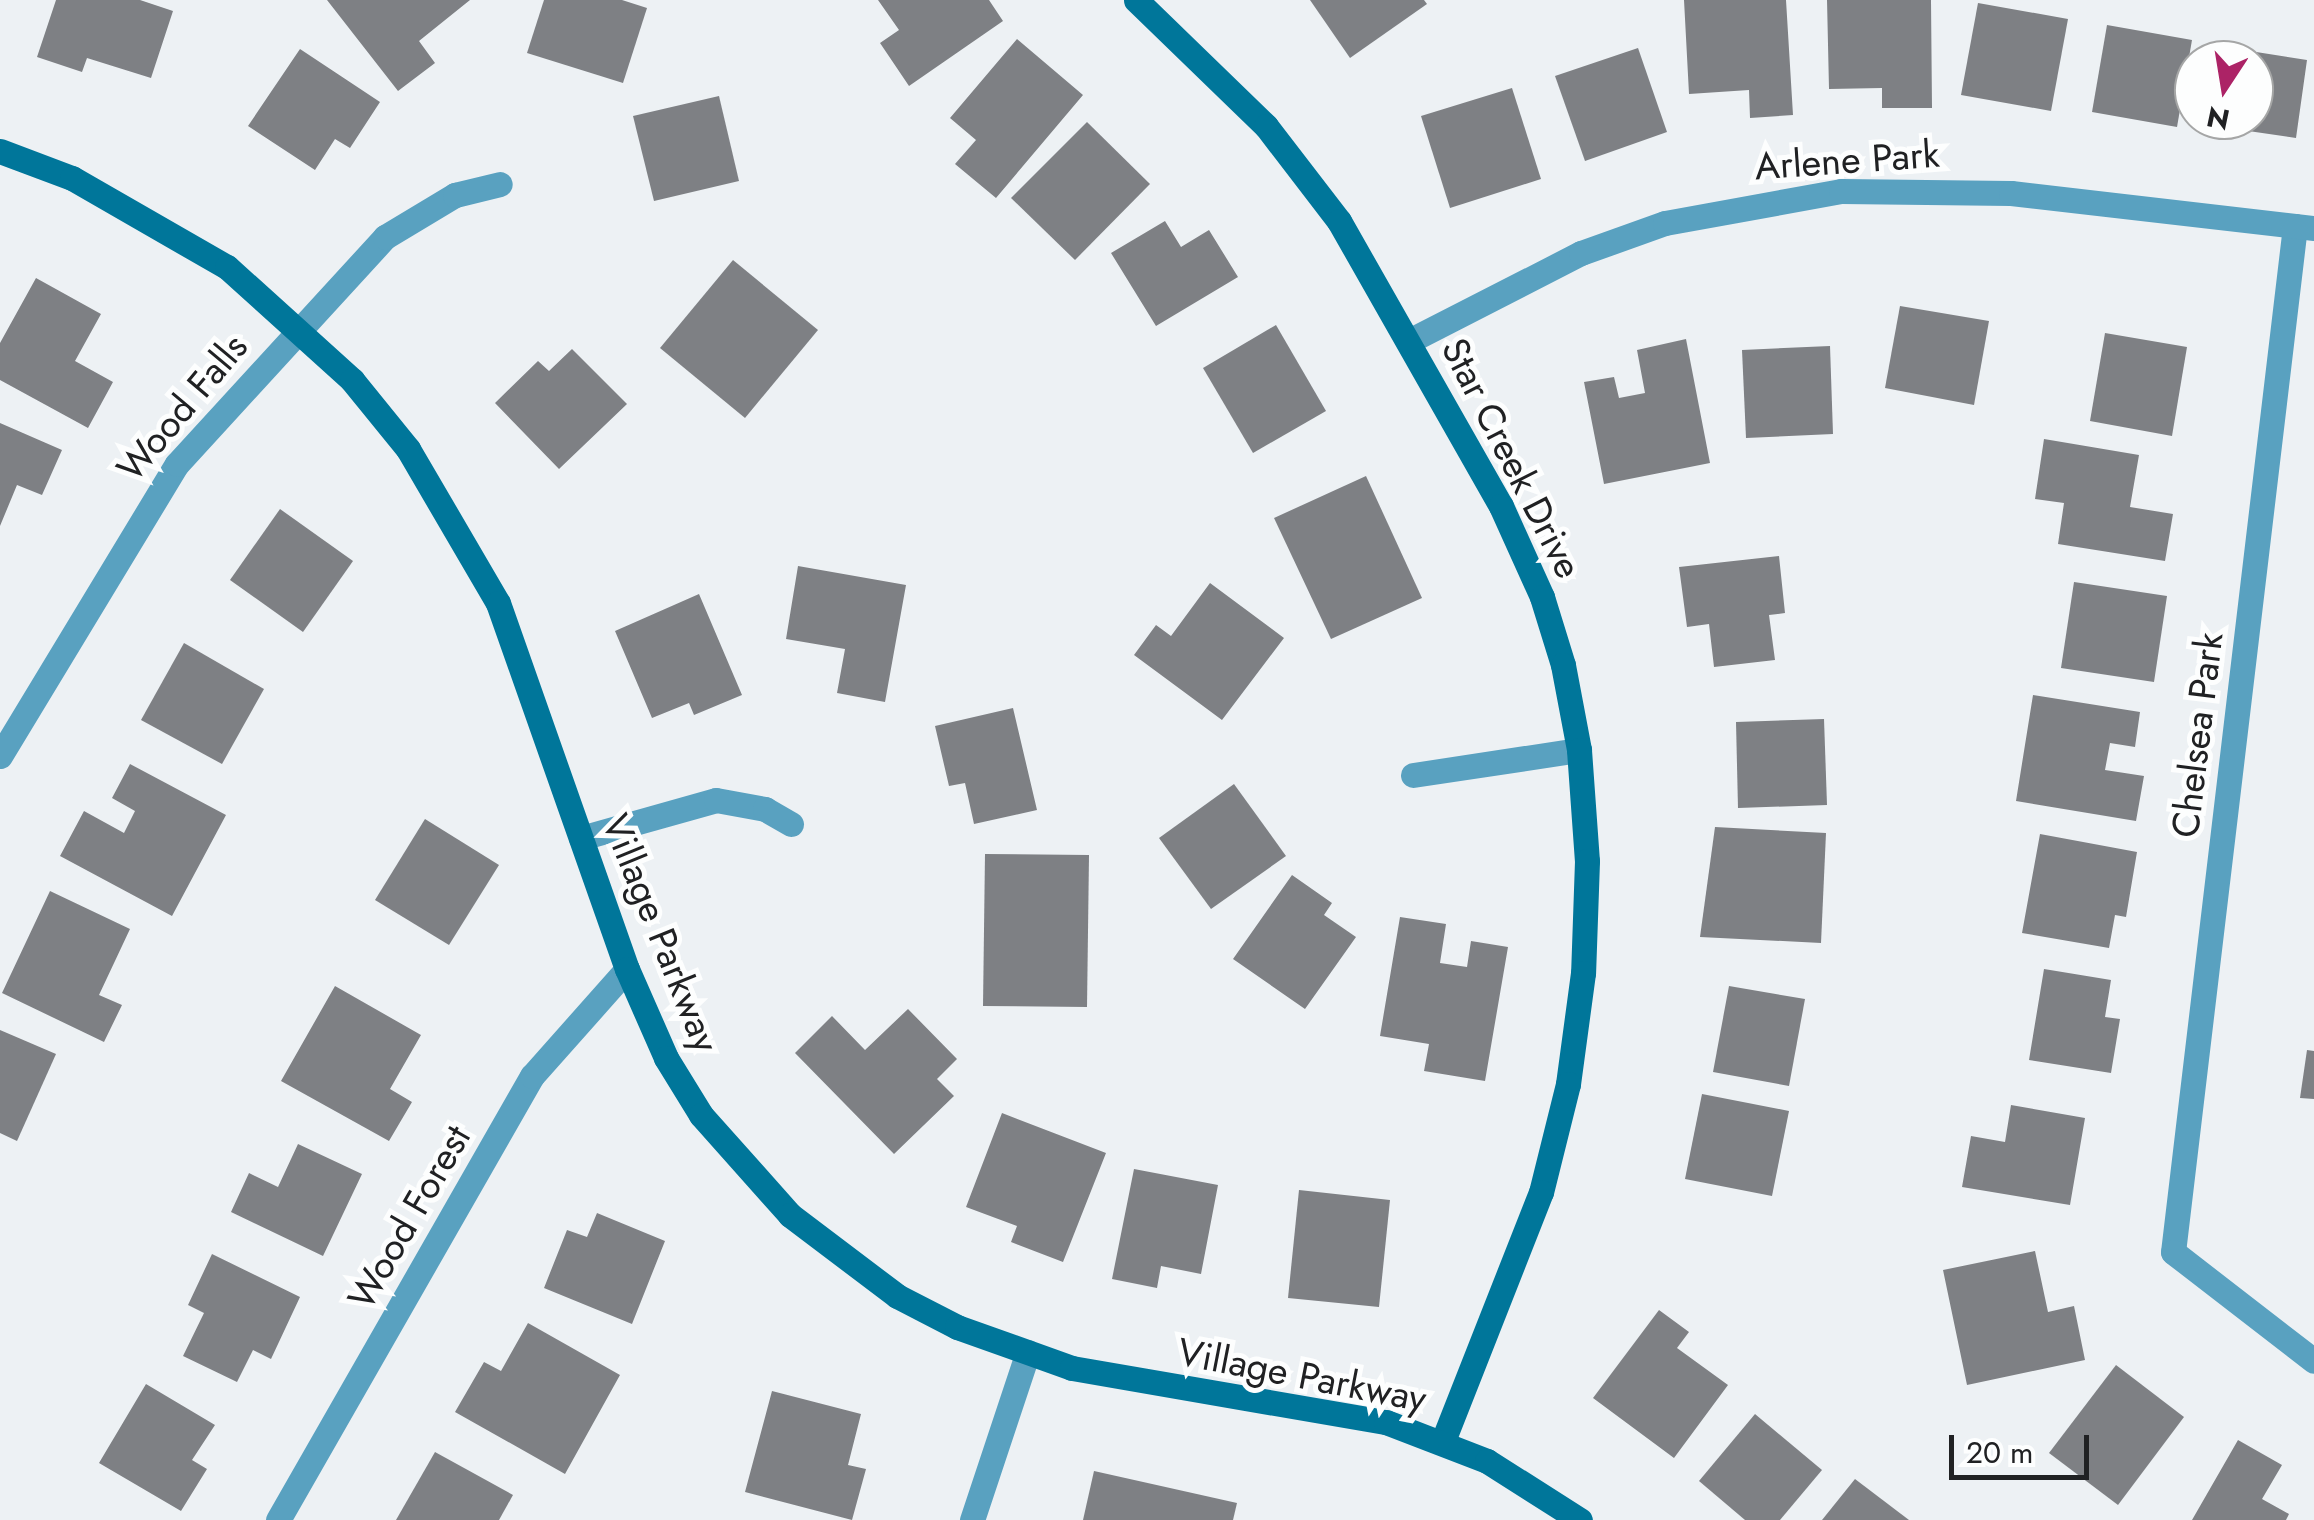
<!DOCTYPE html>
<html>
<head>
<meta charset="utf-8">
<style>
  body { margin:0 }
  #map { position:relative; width:2314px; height:1520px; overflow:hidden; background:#edf1f4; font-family:Jost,sans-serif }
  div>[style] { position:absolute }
  .building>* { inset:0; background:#7e8084 }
  .street>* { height:25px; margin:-12.5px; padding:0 12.5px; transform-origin:12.5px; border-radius:12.5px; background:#59a1c0 }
  .secondary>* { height:25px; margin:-12.5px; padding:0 12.5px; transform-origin:12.5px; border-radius:12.5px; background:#00769a }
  span { translate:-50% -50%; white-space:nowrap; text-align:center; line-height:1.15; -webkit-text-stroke:10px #fdfefe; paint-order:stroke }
  .street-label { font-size:38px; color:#202123 }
  .north { position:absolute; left:2174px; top:40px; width:100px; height:100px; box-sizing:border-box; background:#fdfefe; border:2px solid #a5a6a6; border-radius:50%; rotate:192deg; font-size:28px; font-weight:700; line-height:40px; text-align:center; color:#202123 }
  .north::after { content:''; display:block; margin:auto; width:35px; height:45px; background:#ac2366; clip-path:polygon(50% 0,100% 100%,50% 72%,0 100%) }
  .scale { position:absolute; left:1949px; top:1435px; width:140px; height:45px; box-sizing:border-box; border:5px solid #202123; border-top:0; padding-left:12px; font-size:30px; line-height:35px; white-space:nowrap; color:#202123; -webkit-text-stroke:8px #fdfefe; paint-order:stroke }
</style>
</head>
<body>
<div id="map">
  <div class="building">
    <i style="clip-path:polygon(56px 0,140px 0,173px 11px,151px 78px,87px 58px,82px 72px,37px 57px)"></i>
    <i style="clip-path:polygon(327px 0,470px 0,419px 41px,435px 63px,398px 91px)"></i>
    <i style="clip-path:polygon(544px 0,622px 0,647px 8px,623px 83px,527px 53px)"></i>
    <i style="clip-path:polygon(878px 0,989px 0,1003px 21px,909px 86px,880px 43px,899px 30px)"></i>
    <i style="clip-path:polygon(1310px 0,1424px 0,1427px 4px,1350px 58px)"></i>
    <i style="clip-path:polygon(1684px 0,1786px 0,1793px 115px,1750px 118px,1749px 90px,1689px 94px)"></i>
    <i style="clip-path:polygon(1827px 0,1931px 0,1932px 108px,1882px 108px,1882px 88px,1829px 89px)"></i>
    <i style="clip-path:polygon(1978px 3px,2068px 19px,2051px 111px,1961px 95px)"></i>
    <i style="clip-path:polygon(2107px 25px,2192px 40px,2177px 127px,2092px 112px)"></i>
    <i style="clip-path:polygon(1017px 39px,1083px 95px,996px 198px,955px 164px,976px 140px,950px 118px)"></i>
    <i style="clip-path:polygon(2218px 46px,2307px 60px,2296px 138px,2207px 125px,2254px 120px,2254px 60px,2216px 60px)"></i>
    <i style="clip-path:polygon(1638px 48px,1667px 132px,1585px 161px,1555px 76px)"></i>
    <i style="clip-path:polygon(300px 49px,380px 102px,350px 148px,335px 139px,315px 170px,248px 126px)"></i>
    <i style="clip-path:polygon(1512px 88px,1541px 179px,1450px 208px,1421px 116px)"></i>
    <i style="clip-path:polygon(719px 96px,739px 181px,654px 201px,633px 116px)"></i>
    <i style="clip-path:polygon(1087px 122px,1150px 184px,1075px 260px,1011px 198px)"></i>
    <i style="clip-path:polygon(1165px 221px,1181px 247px,1209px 230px,1238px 277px,1156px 326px,1111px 253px)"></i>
    <i style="clip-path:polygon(733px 260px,818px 330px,745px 418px,660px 348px)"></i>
    <i style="clip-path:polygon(36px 278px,101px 314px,75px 361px,113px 382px,88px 428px,0 380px,0 343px)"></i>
    <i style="clip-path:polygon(1900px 306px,1989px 321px,1974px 405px,1885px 388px)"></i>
    <i style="clip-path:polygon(1276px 325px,1326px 411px,1253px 453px,1203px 368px)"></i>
    <i style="clip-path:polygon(2105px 333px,2187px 347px,2172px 436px,2090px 421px)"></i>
    <i style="clip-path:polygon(1686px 339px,1710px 463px,1604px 484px,1584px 382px,1614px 377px,1619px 398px,1645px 393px,1637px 350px)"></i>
    <i style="clip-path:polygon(1830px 346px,1833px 434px,1746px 438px,1742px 350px)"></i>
    <i style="clip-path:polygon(572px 349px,627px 404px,559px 469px,495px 403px,538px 361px,549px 371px)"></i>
    <i style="clip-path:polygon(0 423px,62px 450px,42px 495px,17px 485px,0 526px)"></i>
    <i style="clip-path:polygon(2044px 439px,2139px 455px,2130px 507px,2173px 514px,2165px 561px,2058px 544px,2064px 503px,2035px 499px)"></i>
    <i style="clip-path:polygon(1366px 476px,1422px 598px,1331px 639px,1274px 518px)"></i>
    <i style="clip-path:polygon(280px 509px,353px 561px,303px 632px,230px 580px)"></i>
    <i style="clip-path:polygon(1779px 556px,1785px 613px,1769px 615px,1775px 660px,1714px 667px,1709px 624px,1687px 627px,1679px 567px)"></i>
    <i style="clip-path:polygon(798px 566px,906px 585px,885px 702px,837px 693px,845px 649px,786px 639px)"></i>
    <i style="clip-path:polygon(2074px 582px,2167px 596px,2154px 682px,2061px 668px)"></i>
    <i style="clip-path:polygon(1210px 583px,1284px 638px,1222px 720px,1134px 655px,1156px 625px,1171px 636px)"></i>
    <i style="clip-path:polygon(699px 594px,742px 695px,694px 715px,689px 703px,652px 718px,615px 631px)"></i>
    <i style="clip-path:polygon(184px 643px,264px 689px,222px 764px,141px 720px)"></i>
    <i style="clip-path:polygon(2033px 695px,2140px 712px,2135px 747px,2110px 743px,2105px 770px,2144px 776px,2136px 821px,2016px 801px)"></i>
    <i style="clip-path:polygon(1013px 708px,1037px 810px,974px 824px,965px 783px,949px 786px,935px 726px)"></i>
    <i style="clip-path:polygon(1824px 719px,1827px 805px,1738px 808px,1736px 722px)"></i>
    <i style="clip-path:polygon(130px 764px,226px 815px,172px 916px,60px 856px,84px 811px,124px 833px,135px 811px,112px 798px)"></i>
    <i style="clip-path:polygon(1234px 784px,1286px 856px,1211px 909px,1159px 838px)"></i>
    <i style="clip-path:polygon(425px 819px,499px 865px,449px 945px,375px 900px)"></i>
    <i style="clip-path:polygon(1715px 827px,1826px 833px,1821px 943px,1700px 937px)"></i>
    <i style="clip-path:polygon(2040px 834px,2137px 852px,2126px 917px,2115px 915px,2109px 948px,2022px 933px)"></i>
    <i style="clip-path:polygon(985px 854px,1089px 855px,1087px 1007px,983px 1006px)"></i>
    <i style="clip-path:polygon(1292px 875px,1332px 903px,1324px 915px,1356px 937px,1305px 1009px,1233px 959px)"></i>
    <i style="clip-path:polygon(50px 891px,130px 929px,99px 995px,122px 1005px,104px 1042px,2px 993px)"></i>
    <i style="clip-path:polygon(1400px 917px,1446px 924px,1440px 963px,1467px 967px,1471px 941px,1508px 947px,1485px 1081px,1424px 1071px,1429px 1044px,1380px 1036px)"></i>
    <i style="clip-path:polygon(2044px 969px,2111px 980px,2105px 1017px,2120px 1019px,2111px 1073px,2029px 1060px)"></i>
    <i style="clip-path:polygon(335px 986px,421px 1035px,390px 1089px,412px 1102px,389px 1141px,281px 1081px)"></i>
    <i style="clip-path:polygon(1729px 986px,1805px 999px,1789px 1086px,1713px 1072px)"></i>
    <i style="clip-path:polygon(908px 1009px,957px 1059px,937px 1079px,954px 1096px,894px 1154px,795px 1053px,832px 1016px,865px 1050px)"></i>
    <i style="clip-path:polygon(0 1030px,56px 1054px,17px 1141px,0 1133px)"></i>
    <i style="clip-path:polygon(2307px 1050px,2314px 1051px,2314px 1099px,2300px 1098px)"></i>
    <i style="clip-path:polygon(1702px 1094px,1789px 1111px,1772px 1196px,1685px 1179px)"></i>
    <i style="clip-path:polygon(2011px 1105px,2085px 1118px,2070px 1205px,1962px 1187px,1971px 1136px,2005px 1142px)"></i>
    <i style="clip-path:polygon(1002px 1113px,1106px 1153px,1063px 1262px,1011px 1242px,1017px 1226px,966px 1207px)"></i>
    <i style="clip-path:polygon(298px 1144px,362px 1174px,323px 1256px,231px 1212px,249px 1173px,278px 1187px)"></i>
    <i style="clip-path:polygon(1134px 1169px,1218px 1185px,1201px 1274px,1161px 1266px,1157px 1288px,1112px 1279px)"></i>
    <i style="clip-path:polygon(1299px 1190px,1390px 1200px,1379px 1307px,1288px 1298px)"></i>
    <i style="clip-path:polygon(597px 1213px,665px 1241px,632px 1324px,544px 1288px,567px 1230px,587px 1237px)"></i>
    <i style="clip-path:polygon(2035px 1251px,2048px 1312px,2074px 1306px,2085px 1360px,1967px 1385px,1943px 1270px)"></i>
    <i style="clip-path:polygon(212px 1254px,300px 1297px,271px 1359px,253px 1350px,237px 1382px,183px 1356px,204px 1313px,188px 1305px)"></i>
    <i style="clip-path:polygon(1659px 1310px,1689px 1332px,1677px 1348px,1728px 1385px,1674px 1458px,1593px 1398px)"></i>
    <i style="clip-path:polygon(528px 1323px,620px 1375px,565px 1474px,455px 1412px,484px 1362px,501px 1371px)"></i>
    <i style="clip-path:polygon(2116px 1365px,2184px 1417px,2118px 1505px,2049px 1453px)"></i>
    <i style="clip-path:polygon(146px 1384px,215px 1425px,192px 1460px,207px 1469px,181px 1511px,99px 1463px)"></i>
    <i style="clip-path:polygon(772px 1391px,861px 1414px,848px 1465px,866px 1469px,852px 1520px,745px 1492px)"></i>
    <i style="clip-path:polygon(1755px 1414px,1822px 1470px,1780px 1520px,1745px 1520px,1699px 1481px)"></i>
    <i style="clip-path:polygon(2238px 1440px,2282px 1465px,2262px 1499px,2289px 1514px,2286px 1520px,2192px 1520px)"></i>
    <i style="clip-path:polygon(435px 1452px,513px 1495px,499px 1520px,396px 1520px)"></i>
    <i style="clip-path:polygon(1094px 1471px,1237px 1503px,1233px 1520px,1083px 1520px)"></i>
    <i style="clip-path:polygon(1855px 1479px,1909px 1520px,1822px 1520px)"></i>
  </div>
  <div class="street">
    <i style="left:2295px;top:226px;width:1033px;rotate:96.78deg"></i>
    <i style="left:2173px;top:1252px;width:178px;rotate:37.7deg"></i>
    <i style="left:1411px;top:340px;width:191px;rotate:-27.1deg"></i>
    <i style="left:1581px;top:253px;width:89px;rotate:-19.7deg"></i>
    <i style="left:1665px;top:223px;width:179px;rotate:-10.3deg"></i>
    <i style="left:1841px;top:191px;width:170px;rotate:0.7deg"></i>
    <i style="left:2011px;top:193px;width:305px;rotate:6.6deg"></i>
    <i style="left:0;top:756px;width:341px;rotate:-58.8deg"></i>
    <i style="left:177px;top:464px;width:308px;rotate:-47.5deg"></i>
    <i style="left:385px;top:237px;width:82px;rotate:-31deg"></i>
    <i style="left:455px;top:195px;width:46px;rotate:-13.7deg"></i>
    <i style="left:1413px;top:775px;width:168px;rotate:-8.6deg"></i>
    <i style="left:581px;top:838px;width:140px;rotate:-15.7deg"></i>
    <i style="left:716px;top:800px;width:50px;rotate:10.4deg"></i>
    <i style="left:765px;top:809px;width:30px;rotate:30deg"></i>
    <i style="left:278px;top:1520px;width:512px;rotate:-60.23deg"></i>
    <i style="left:532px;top:1076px;width:143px;rotate:-48.4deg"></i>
    <i style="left:972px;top:1520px;width:177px;rotate:-71.6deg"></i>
  </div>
  <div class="secondary">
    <i style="left:1136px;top:0;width:181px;rotate:44.1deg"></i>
    <i style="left:1266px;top:126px;width:120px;rotate:52.5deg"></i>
    <i style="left:1339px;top:221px;width:328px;rotate:60.4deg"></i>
    <i style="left:1501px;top:506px;width:100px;rotate:65.7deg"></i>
    <i style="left:1542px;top:597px;width:71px;rotate:72.8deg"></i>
    <i style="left:1563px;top:665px;width:86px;rotate:79.3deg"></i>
    <i style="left:1579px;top:750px;width:111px;rotate:85.9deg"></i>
    <i style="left:1587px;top:861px;width:112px;rotate:92deg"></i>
    <i style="left:1583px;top:973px;width:112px;rotate:97.7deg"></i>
    <i style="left:1568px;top:1084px;width:111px;rotate:104deg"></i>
    <i style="left:1541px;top:1192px;width:268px;rotate:111.5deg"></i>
    <i style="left:0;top:151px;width:77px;rotate:20.6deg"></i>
    <i style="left:72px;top:178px;width:179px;rotate:29.9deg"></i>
    <i style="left:227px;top:267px;width:169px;rotate:42.1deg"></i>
    <i style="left:352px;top:380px;width:89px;rotate:50.9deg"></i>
    <i style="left:408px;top:449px;width:178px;rotate:59.7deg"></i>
    <i style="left:498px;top:603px;width:388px;rotate:70.6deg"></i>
    <i style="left:627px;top:969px;width:97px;rotate:66.3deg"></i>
    <i style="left:666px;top:1058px;width:67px;rotate:58.4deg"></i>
    <i style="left:701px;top:1115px;width:134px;rotate:48.3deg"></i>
    <i style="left:790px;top:1215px;width:134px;rotate:37.1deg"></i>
    <i style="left:897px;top:1296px;width:68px;rotate:27.3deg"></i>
    <i style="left:957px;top:1327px;width:122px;rotate:19.6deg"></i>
    <i style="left:1072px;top:1368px;width:319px;rotate:9.8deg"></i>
    <i style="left:1386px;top:1422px;width:108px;rotate:21.1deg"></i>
    <i style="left:1487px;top:1461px;width:110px;rotate:32.4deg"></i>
  </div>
  <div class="street-label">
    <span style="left:1847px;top:160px;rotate:-4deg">Arlene Park</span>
    <span style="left:182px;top:407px;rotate:-50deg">Wood Falls</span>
    <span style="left:1512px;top:458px;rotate:63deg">Star Creek Drive</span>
    <span style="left:2197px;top:735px;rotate:-83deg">Chelsea Park</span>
    <span style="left:661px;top:933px;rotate:68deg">Village Parkway</span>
    <span style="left:409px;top:1217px;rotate:-60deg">Wood Forest</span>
    <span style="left:1302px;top:1375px;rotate:11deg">Village Parkway</span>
  </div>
  <div class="north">N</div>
  <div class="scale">20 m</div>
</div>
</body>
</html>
